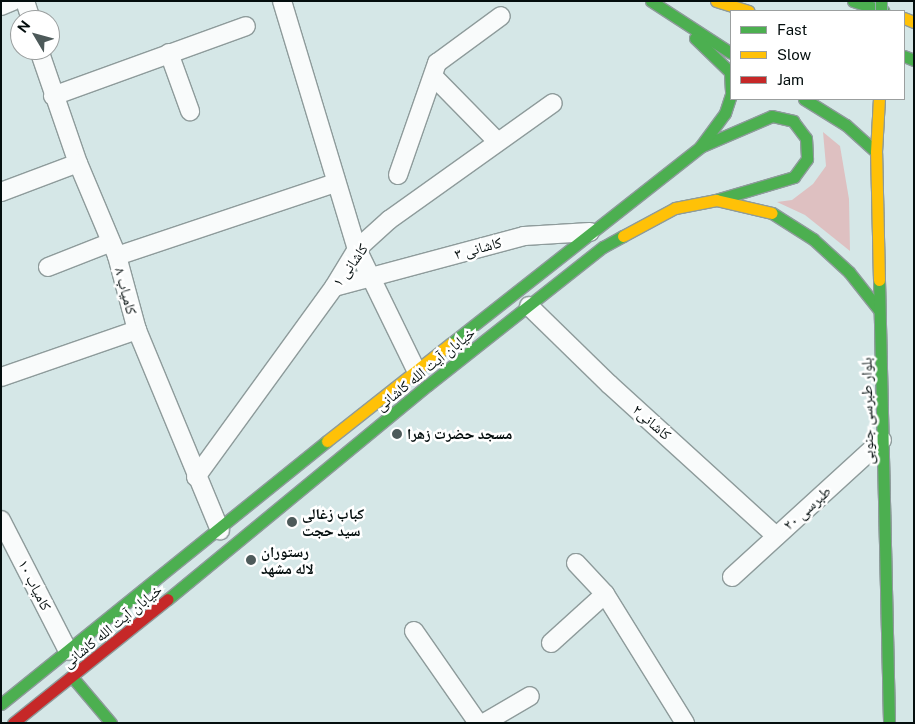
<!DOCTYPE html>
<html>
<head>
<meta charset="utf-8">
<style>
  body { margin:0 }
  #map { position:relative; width:915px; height:724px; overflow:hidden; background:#d5e7e7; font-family:"Public Sans","Noto Naskh Arabic",sans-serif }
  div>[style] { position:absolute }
  .green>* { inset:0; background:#dec0c1 }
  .roads { filter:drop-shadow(1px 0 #8e9b9b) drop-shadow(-1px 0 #8e9b9b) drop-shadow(0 1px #8e9b9b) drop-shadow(0 -1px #8e9b9b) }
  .street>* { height:18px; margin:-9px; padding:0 9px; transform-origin:9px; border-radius:9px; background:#f9fbfb }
  .fast>* { height:11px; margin:-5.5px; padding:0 5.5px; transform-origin:5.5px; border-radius:5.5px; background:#4caf50 }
  .slow>* { height:11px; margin:-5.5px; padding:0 5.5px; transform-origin:5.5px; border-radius:5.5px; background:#ffc107 }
  .jam>* { height:11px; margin:-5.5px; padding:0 5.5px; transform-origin:5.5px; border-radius:5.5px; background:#c62828 }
  .bridges { filter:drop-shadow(1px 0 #94a9aa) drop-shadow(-1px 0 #94a9aa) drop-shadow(0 1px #94a9aa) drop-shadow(0 -1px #94a9aa) }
  .fast-bridge>* { height:11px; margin:-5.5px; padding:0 5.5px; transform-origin:5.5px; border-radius:5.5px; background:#4caf50 }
  .dots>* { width:14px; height:14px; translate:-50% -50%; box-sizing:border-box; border:2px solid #fff; border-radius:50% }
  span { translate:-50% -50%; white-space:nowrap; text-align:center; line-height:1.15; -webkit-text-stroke:5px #fff; paint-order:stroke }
  .street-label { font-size:15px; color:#040e0e }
  .poi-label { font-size:15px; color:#040e0e; font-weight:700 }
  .left { translate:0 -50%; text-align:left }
  .frame { position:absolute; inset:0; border:2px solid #040e0e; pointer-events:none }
  .legend { position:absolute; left:730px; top:10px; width:175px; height:90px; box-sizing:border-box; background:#fff; border:1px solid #9b9f9f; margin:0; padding:6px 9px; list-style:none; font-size:15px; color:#040e0e }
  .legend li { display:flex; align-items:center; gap:10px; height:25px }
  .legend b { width:25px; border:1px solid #9b9f9f }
  .north { position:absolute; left:10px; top:10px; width:50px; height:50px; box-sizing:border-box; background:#fff; border:1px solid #9b9f9f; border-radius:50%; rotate:307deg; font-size:14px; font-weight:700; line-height:20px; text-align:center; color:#040e0e }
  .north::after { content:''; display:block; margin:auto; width:18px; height:22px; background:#4d5a5a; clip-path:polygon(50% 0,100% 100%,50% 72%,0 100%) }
</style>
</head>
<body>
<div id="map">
  <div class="green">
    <i style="clip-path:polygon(823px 132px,840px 146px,849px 199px,850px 251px,805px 215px,777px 202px,792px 200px,813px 184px,826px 166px)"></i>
  </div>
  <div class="roads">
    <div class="street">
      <i style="left:25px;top:1px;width:20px;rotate:72deg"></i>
      <i style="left:282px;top:1px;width:259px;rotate:73.2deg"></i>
      <i style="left:357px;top:249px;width:135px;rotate:64deg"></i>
      <i style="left:1px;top:6px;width:13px;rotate:-23deg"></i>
      <i style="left:39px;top:50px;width:120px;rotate:71deg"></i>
      <i style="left:78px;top:163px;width:101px;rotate:67.2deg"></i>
      <i style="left:117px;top:256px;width:77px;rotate:74.9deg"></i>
      <i style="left:137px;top:330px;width:217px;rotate:67.5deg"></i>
      <i style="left:169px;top:53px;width:62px;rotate:70.1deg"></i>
      <i style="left:434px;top:77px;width:90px;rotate:45.5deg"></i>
      <i style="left:53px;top:96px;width:205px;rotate:-19.9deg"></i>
      <i style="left:398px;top:175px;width:119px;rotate:-70.8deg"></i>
      <i style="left:437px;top:63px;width:79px;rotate:-36.3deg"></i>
      <i style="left:1px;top:192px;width:82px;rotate:-20.6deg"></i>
      <i style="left:117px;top:256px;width:230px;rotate:-18.5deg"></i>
      <i style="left:48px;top:267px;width:66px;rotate:-21.5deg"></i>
      <i style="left:334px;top:287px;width:197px;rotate:-15deg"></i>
      <i style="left:524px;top:236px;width:66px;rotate:-3.5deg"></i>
      <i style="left:529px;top:306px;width:112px;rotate:44.3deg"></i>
      <i style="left:609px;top:384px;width:226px;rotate:42.3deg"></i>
      <i style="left:1px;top:377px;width:144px;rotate:-19.1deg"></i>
      <i style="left:196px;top:477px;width:235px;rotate:-54deg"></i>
      <i style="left:334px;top:287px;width:44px;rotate:-58.8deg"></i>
      <i style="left:357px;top:249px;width:43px;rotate:-42.2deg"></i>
      <i style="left:389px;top:220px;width:201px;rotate:-35.5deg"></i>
      <i style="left:1px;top:520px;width:147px;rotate:62.9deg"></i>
      <i style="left:576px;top:563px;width:42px;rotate:46.9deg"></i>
      <i style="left:605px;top:594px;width:152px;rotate:58.2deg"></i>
      <i style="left:732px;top:577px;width:203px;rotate:-42.4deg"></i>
      <i style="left:414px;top:631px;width:112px;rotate:55.2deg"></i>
      <i style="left:551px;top:643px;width:73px;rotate:-42.2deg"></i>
      <i style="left:484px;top:723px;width:53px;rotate:-30.4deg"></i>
    </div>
    <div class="fast">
      <i style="left:651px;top:1px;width:95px;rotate:33deg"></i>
      <i style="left:853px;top:1px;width:32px;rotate:18deg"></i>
      <i style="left:695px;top:38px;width:49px;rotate:44.2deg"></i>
      <i style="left:730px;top:72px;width:19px;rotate:87deg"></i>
      <i style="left:904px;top:56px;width:11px;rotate:22deg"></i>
      <i style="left:804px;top:99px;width:49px;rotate:31.8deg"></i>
      <i style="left:846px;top:125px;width:40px;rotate:42deg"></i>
      <i style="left:700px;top:147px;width:78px;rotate:-23.3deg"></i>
      <i style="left:772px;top:116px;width:22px;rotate:13deg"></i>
      <i style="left:793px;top:121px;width:21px;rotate:53deg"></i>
      <i style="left:806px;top:138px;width:21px;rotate:87deg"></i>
      <i style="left:807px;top:159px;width:22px;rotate:126deg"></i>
      <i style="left:794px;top:177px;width:81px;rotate:163.6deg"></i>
      <i style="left:772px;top:213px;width:49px;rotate:32.4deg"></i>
      <i style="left:813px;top:239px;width:49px;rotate:42.5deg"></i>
      <i style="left:849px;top:272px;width:48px;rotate:51.7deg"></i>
      <i style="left:879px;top:280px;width:443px;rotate:88.7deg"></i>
      <i style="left:450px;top:344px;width:318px;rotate:-38.2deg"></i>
      <i style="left:700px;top:147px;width:42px;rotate:-53.7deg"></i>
      <i style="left:725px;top:113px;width:19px;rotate:-72deg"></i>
      <i style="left:168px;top:599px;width:337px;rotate:-39.5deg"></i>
      <i style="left:428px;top:385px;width:223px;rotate:-38.3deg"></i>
      <i style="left:603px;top:247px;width:23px;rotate:-29deg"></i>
      <i style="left:73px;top:678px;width:59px;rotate:49.8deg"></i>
      <i style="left:1px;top:704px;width:419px;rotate:-38.9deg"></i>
    </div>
    <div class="slow">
      <i style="left:716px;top:1px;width:34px;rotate:17deg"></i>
      <i style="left:904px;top:18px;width:11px;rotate:22deg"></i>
      <i style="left:623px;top:236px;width:59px;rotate:-28.3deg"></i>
      <i style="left:675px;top:208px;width:42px;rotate:-11deg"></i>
      <i style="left:716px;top:200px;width:57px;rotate:13.1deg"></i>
      <i style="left:879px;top:280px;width:128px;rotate:-91.3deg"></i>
      <i style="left:876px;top:152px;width:53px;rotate:-86.8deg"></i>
      <i style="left:327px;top:441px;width:157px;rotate:-38.3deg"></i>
    </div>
    <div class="jam">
      <i style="left:13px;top:723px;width:198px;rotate:-38.7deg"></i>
    </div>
  </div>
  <div class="bridges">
    <div class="fast-bridge">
      <i style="left:881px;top:1px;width:10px;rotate:90deg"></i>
    </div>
  </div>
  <div class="dots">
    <i style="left:397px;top:434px;background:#4d5a5a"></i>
    <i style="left:292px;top:522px;background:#4d5a5a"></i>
    <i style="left:251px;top:560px;background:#4d5a5a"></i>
  </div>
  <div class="street-label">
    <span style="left:478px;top:248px;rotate:-15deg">کاشانی ۳</span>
    <span style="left:350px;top:265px;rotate:-54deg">کاشانی ۱</span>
    <span style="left:126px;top:291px;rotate:75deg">کامیاب ۸</span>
    <span style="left:425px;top:369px;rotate:-39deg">خیابان آیت الله کاشانی</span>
    <span style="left:867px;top:411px;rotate:-91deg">بلوار طبرسی جنوبی</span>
    <span style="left:652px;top:422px;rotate:41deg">کاشانی۲</span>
    <span style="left:807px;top:508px;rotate:-42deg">طبرسی ۲۰</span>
    <span style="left:35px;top:585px;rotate:63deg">کامیاب ۱۰</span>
    <span style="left:112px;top:626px;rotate:-39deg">خیابان آیت الله کاشانی</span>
  </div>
  <div class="poi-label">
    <span class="left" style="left:407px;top:434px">مسجد حضرت زهرا</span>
    <span class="left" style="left:302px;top:522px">کباب زغالی<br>سید حجت</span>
    <span class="left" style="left:261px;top:560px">رستوران<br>لاله مشهد</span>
  </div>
  <div class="frame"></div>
  <ul class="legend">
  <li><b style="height:6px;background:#4caf50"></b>Fast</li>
  <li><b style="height:6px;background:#ffc107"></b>Slow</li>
  <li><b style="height:6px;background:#c62828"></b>Jam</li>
  </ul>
  <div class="north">N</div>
</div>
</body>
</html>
